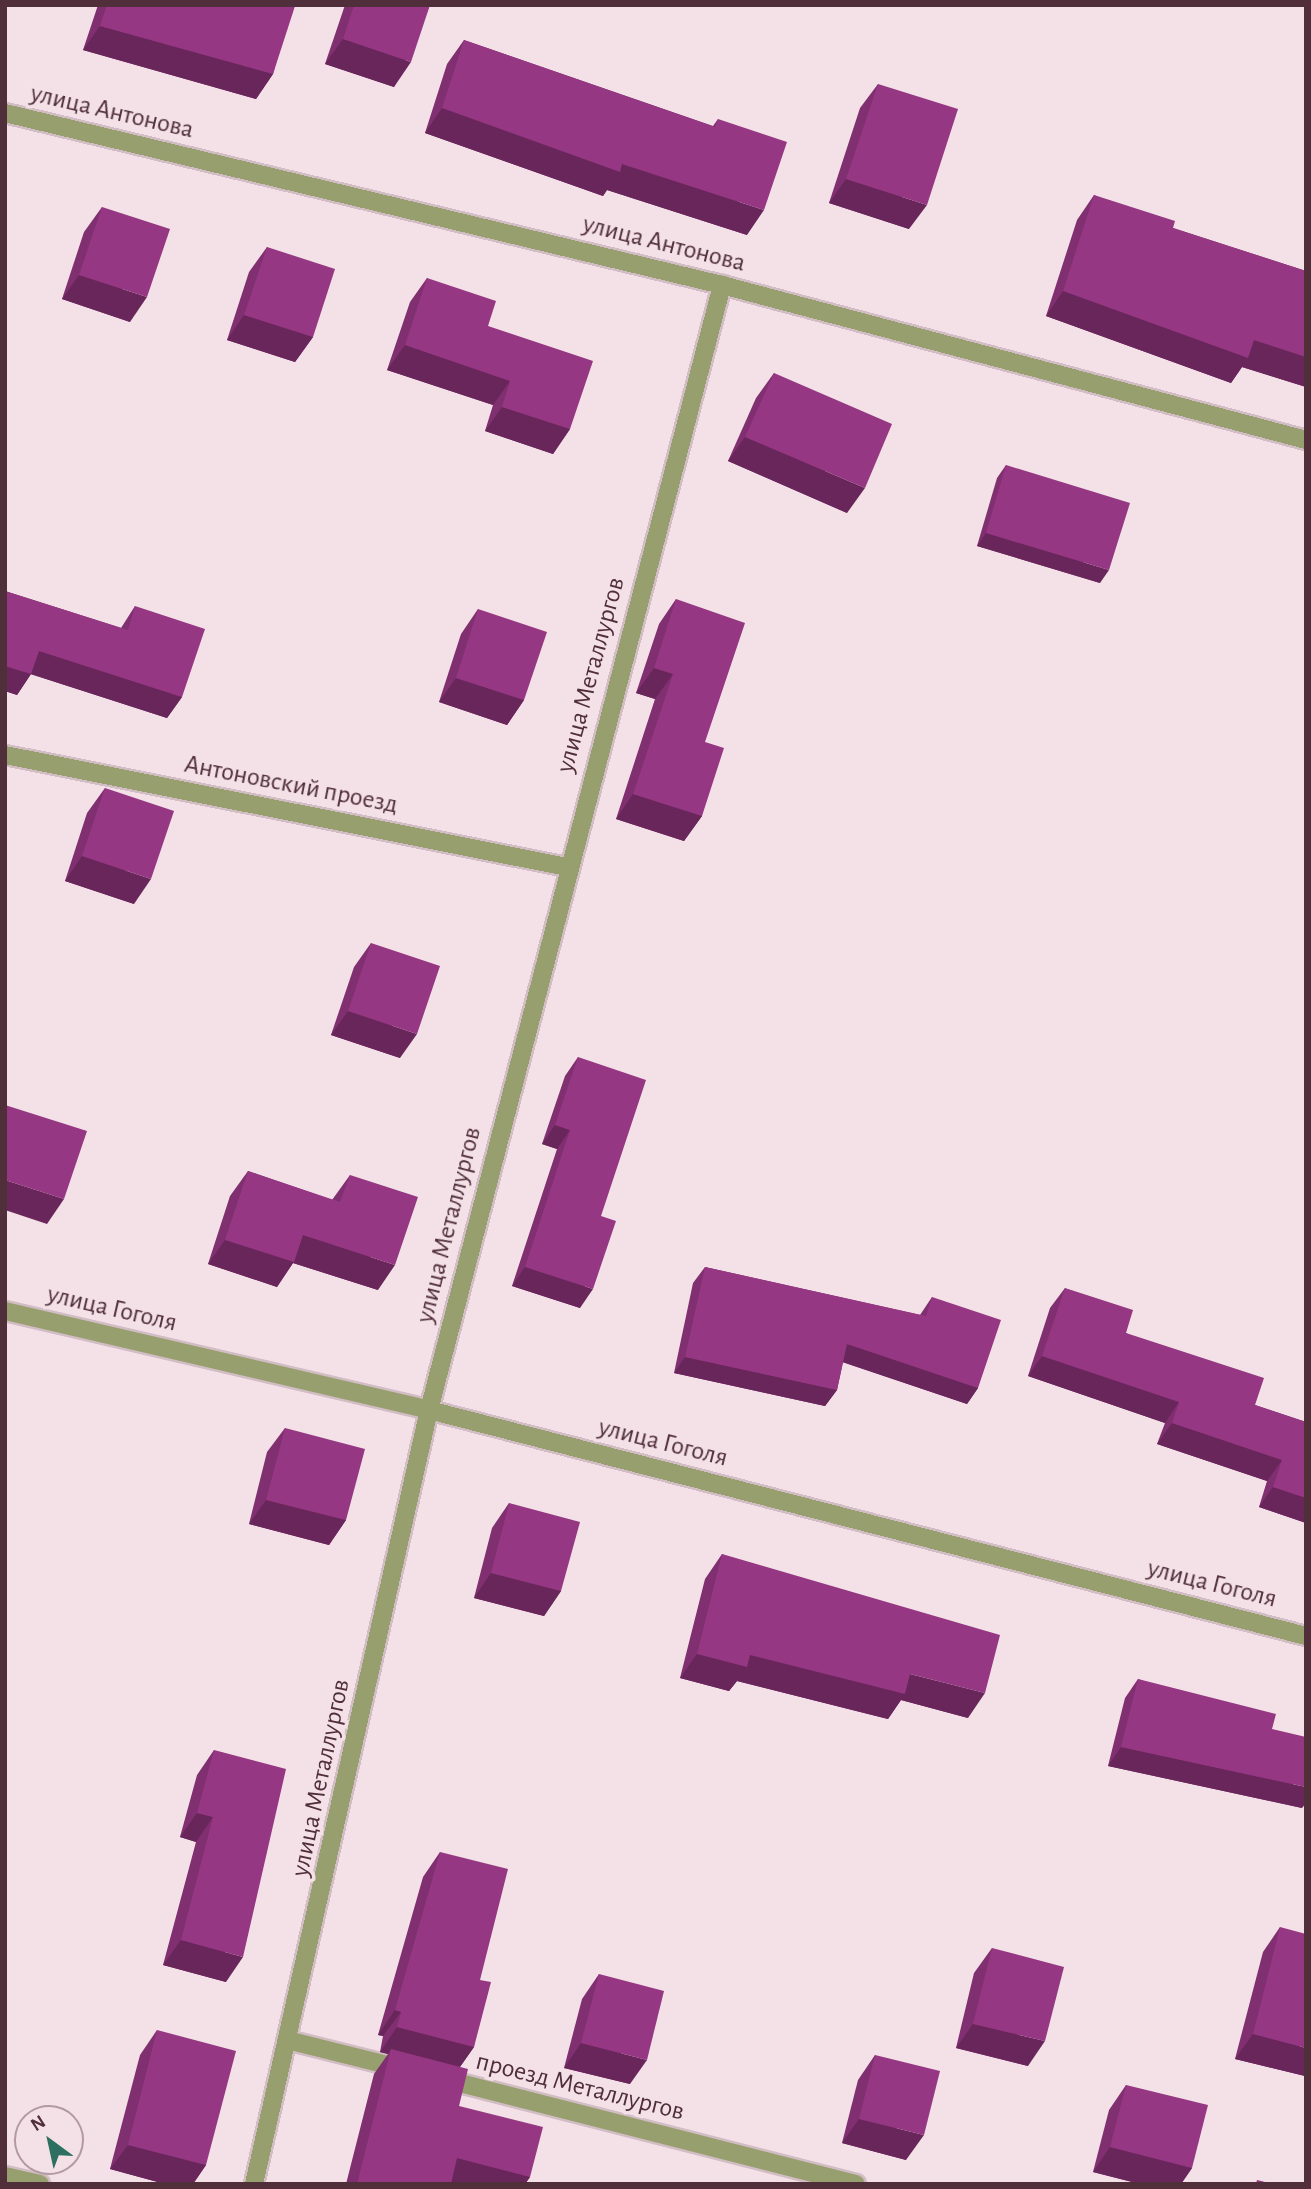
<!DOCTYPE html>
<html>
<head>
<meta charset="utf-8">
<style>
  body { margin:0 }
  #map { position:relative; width:1311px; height:2189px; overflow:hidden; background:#f3e1e7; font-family:"Alegreya Sans",sans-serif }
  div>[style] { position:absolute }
  .roads { filter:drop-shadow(2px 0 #d2bdc4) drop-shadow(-2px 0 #d2bdc4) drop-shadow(0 2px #d2bdc4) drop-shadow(0 -2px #d2bdc4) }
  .minor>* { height:18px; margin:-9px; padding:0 9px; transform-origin:9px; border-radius:9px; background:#979f6e }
  .wall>* { inset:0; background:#802f70 }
  .shaded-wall>* { inset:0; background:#68265b }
  .building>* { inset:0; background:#953782 }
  span { translate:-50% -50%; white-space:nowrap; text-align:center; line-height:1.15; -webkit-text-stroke:7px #f3e1e7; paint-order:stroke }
  .street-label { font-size:26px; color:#502e3a }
  .frame { position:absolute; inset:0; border:7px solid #502e3a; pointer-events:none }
  .north { position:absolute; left:14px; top:2105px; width:70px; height:70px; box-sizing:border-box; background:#f3e1e7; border:2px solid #b299a2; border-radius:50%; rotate:327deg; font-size:19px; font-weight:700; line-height:28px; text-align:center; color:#502e3a }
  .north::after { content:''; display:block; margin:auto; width:24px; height:32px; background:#2d6f61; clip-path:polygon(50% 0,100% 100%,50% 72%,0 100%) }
</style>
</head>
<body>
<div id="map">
  <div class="roads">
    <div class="minor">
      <i style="left:5px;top:113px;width:737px;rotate:13.49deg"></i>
      <i style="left:722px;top:285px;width:604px;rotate:14.86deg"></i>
      <i style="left:5px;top:755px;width:573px;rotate:11.27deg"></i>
      <i style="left:5px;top:1311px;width:435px;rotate:13.1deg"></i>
      <i style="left:429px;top:1410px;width:906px;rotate:14.45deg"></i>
      <i style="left:291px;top:2041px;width:115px;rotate:14deg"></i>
      <i style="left:444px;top:2079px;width:425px;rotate:14.3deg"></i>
      <i style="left:5px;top:2176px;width:36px;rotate:13deg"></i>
      <i style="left:254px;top:2184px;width:794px;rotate:-77.26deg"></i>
      <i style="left:429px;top:1410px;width:1163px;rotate:-75.4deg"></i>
    </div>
  </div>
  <div class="wall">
    <i style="clip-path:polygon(98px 5px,292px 5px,273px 74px,256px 99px,83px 50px)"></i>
    <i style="clip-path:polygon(345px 5px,430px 5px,394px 87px,325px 64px)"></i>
    <i style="clip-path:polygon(464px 40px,713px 126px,718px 119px,747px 235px,607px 190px,603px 196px,425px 133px,447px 64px)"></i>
    <i style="clip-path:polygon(878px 84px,909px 229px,829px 203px,860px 108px)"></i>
    <i style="clip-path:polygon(1094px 195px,1173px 228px,1306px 271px,1306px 387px,1242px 367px,1231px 383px,1046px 316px,1077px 220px)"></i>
    <i style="clip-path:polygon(102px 207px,130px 322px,62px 299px,84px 232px)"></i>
    <i style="clip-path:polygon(267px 247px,313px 337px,295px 362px,227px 340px,249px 272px)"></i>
    <i style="clip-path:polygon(427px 278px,488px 326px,570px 429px,553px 454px,485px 431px,493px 405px,387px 370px,410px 302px)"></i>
    <i style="clip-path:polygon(774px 373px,847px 513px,728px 461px,756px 398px)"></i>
    <i style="clip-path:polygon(1006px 465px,1100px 583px,977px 546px,997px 478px)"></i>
    <i style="clip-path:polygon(5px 591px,121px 628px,135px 606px,182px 697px,167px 718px,31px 674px,17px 695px,5px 691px)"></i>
    <i style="clip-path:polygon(676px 599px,705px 742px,702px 816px,684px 841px,616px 819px,655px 699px,636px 693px,659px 624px)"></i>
    <i style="clip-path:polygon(478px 609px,524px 700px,507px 725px,439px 702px,461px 634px)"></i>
    <i style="clip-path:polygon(105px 788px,134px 904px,65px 881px,87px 813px)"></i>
    <i style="clip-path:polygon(371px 943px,400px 1058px,331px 1035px,354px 967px)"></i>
    <i style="clip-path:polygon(578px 1057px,601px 1216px,580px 1308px,512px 1286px,557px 1149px,542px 1144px,565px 1076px)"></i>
    <i style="clip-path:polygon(248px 1171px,332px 1200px,350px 1175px,378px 1290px,293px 1263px,277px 1287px,208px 1264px,230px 1196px)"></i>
    <i style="clip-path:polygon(705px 1267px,920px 1315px,932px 1297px,978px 1388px,967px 1404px,843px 1362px,837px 1390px,825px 1406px,674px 1373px,693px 1283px)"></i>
    <i style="clip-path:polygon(1065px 1288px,1126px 1333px,1255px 1405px,1306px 1422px,1306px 1523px,1259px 1507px,1267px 1481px,1157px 1444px,1165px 1423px,1028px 1376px,1050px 1308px)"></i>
    <i style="clip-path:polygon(285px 1428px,346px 1520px,329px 1545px,249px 1524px,267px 1452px)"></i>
    <i style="clip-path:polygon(509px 1503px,561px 1591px,544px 1616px,474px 1598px,492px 1528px)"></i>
    <i style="clip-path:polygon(722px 1554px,968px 1718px,901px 1700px,888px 1719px,737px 1681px,729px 1691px,680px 1678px,705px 1579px)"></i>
    <i style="clip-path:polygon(1138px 1679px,1272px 1729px,1302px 1808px,1108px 1766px,1125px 1698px)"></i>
    <i style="clip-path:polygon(214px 1750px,226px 1982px,163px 1965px,196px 1842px,180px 1837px,197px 1775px)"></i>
    <i style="clip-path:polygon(440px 1852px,480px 1980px,474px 2047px,460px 2067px,459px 2106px,530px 2177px,525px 2184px,346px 2184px,374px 2074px,388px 2054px,380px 2052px,383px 2036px,378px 2035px,423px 1877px)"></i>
    <i style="clip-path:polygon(1280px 1927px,1305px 2076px,1235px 2059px,1263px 1952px)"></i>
    <i style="clip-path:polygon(992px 1948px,1028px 2066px,956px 2048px,974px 1973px)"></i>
    <i style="clip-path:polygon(599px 1974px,630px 2084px,564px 2068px,582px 1999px)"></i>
    <i style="clip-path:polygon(157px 2030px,206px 2165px,193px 2184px,165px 2184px,110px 2169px,140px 2055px)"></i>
    <i style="clip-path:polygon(875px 2055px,906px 2160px,842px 2143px,858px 2080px)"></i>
    <i style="clip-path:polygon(1126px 2085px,1192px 2168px,1181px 2184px,1140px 2184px,1093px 2172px,1109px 2110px)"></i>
  </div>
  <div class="shaded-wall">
    <i style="clip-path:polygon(100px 26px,273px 74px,256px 99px,83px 50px)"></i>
    <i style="clip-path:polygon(343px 39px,411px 62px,394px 87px,325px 64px)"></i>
    <i style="clip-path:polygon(442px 108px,622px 164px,764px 210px,747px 235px,607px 190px,603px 196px,425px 133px)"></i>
    <i style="clip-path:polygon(846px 179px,927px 205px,909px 229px,829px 203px)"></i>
    <i style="clip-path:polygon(79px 275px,147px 297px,130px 322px,62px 299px)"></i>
    <i style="clip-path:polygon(1063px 291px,1254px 340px,1306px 357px,1306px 387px,1242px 367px,1231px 383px,1046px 316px)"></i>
    <i style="clip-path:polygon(244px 315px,313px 337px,295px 362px,227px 340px)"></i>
    <i style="clip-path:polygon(405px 345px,510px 381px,493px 405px,387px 370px)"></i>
    <i style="clip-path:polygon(502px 407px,570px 429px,553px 454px,485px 431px)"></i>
    <i style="clip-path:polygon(745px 437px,865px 488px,847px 513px,728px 461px)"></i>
    <i style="clip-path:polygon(986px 533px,1109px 570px,1100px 583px,977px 546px)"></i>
    <i style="clip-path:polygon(39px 651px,182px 697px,167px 718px,24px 672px)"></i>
    <i style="clip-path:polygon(5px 666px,31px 674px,17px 695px,5px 691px)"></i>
    <i style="clip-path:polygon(654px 668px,673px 674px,655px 699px,636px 693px)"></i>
    <i style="clip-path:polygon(456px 678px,524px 700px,507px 725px,439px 702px)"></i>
    <i style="clip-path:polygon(633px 794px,702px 816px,684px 841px,616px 819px)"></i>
    <i style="clip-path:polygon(82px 856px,151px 879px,134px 904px,65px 881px)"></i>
    <i style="clip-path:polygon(348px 1011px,417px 1034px,400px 1058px,331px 1035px)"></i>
    <i style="clip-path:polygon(555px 1125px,570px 1130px,557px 1149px,542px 1144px)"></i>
    <i style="clip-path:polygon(5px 1180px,64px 1199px,47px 1224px,5px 1210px)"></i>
    <i style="clip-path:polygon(303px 1235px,395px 1265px,378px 1290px,293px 1263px,277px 1287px,208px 1264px,225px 1240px)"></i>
    <i style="clip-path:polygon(525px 1267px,593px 1289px,580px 1308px,512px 1286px)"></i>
    <i style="clip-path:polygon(847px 1344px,978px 1388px,967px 1404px,836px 1360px)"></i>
    <i style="clip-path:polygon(1042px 1356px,1179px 1402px,1165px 1423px,1028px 1376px)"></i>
    <i style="clip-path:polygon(685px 1357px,837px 1390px,825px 1406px,674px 1373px)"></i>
    <i style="clip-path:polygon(1172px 1423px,1282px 1460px,1267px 1481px,1157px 1444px)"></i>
    <i style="clip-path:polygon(1273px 1487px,1306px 1498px,1306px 1523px,1259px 1507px)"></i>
    <i style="clip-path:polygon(266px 1500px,346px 1520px,329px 1545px,249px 1524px)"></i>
    <i style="clip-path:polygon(491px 1573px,561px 1591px,544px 1616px,474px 1598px)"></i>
    <i style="clip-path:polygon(697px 1654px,750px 1655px,910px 1674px,985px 1693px,968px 1718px,901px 1700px,888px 1719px,737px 1681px,729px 1691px,680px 1678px)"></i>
    <i style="clip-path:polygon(1121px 1747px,1306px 1787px,1306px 1803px,1302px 1808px,1108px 1766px)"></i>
    <i style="clip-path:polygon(197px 1813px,213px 1817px,196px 1842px,180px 1837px)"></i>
    <i style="clip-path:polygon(181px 1940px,243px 1957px,226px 1982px,163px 1965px)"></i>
    <i style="clip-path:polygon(395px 2010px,401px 2012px,383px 2036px,378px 2035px)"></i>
    <i style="clip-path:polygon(973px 2024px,1045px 2041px,1028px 2066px,956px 2048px)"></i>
    <i style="clip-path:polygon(397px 2027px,474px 2047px,457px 2071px,391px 2049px,388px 2054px,380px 2052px)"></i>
    <i style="clip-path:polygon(1253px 2034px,1306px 2048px,1306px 2075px,1305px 2076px,1235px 2059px)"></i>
    <i style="clip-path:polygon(581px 2043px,647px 2060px,630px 2084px,564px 2068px)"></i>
    <i style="clip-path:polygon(859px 2119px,924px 2135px,906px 2160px,842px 2143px)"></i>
    <i style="clip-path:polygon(128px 2145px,206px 2165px,193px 2184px,165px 2184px,110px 2169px)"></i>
    <i style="clip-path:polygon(1110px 2147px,1192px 2168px,1181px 2184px,1140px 2184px,1093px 2172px)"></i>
    <i style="clip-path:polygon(457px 2158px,530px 2177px,525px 2184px,444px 2184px)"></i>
  </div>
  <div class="building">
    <i style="clip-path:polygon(107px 5px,292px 5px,295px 6px,273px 74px,100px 26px)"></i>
    <i style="clip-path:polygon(354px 5px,430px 5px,411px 62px,343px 39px)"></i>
    <i style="clip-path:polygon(464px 40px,715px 127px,718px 119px,787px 142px,764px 210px,622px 164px,620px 172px,442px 108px)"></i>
    <i style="clip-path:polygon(878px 84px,958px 109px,927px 205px,846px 179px)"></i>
    <i style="clip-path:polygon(1094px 195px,1175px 221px,1173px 228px,1306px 271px,1306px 357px,1254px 340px,1248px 358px,1063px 291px)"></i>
    <i style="clip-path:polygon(102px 207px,170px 229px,147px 297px,79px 275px)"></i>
    <i style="clip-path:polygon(267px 247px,335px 269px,313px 337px,244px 315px)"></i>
    <i style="clip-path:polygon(427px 278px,496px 301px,488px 326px,593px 361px,570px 429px,502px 407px,510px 381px,405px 345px)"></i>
    <i style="clip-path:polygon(774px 373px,892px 424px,865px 488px,745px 437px)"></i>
    <i style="clip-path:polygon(1006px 465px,1130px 503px,1109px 570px,986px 533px)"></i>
    <i style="clip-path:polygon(5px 591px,128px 630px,135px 606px,205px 629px,182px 697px,39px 651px,31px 674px,5px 666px)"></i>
    <i style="clip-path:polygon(676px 599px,745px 623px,705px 742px,724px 748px,702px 816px,633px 794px,673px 674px,654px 668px)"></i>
    <i style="clip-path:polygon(478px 609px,547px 632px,524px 700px,456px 678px)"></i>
    <i style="clip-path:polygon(105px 788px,174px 811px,151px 879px,82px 856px)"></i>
    <i style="clip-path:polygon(371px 943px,440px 966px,417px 1034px,348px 1011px)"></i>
    <i style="clip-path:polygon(578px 1057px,646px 1080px,601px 1216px,616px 1221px,593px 1289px,525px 1267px,570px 1130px,555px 1125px)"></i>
    <i style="clip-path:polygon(5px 1105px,87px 1131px,64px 1199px,5px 1180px)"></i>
    <i style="clip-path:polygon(248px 1171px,340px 1202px,350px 1175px,418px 1197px,395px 1265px,303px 1235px,294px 1262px,225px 1240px)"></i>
    <i style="clip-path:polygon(705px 1267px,926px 1316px,932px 1297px,1001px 1320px,978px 1388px,847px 1344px,837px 1390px,685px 1357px)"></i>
    <i style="clip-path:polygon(1065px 1288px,1133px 1310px,1126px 1333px,1264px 1378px,1255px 1405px,1306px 1422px,1306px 1498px,1273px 1487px,1282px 1460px,1172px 1423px,1179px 1402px,1042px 1356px)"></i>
    <i style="clip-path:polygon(285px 1428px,365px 1449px,346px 1520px,266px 1500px)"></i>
    <i style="clip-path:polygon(509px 1503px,580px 1522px,561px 1591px,491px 1573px)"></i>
    <i style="clip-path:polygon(722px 1554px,1000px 1635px,985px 1693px,910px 1674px,905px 1694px,750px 1655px,747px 1667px,697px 1654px)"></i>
    <i style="clip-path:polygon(1138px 1679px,1276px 1714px,1272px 1729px,1306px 1737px,1306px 1787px,1121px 1747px)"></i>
    <i style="clip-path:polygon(214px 1750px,286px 1769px,243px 1957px,181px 1940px,213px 1817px,197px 1813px)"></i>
    <i style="clip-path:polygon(440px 1852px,508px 1869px,480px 1980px,491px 1982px,474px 2047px,397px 2027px,401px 2012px,395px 2010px)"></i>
    <i style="clip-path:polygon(1280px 1927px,1306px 1934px,1306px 2048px,1253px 2034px)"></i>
    <i style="clip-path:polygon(992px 1948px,1064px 1967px,1045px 2041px,973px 2024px)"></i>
    <i style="clip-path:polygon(599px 1974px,664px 1991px,647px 2060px,581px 2043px)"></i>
    <i style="clip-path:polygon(157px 2030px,236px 2051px,206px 2165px,128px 2145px)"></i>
    <i style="clip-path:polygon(391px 2049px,468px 2069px,459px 2106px,543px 2127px,530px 2177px,457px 2158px,451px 2184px,357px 2184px)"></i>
    <i style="clip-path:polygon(875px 2055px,940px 2071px,924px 2135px,859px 2119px)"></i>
    <i style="clip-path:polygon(1126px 2085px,1208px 2105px,1192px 2168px,1110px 2147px)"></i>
    <i style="clip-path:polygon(1257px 2180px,1273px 2184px,1256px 2184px)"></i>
  </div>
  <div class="street-label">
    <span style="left:112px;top:112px;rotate:13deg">улица Антонова</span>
    <span style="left:664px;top:244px;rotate:14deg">улица Антонова</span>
    <span style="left:591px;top:675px;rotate:-75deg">улица Металлургов</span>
    <span style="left:291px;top:785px;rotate:11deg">Антоновский проезд</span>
    <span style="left:449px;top:1225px;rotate:-76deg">улица Металлургов</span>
    <span style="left:112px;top:1309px;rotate:13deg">улица Гоголя</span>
    <span style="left:663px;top:1443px;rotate:14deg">улица Гоголя</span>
    <span style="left:1212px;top:1584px;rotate:14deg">улица Гоголя</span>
    <span style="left:321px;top:1778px;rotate:-78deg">улица Металлургов</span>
    <span style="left:580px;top:2087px;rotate:14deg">проезд Металлургов</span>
  </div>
  <div class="frame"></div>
  <div class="north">N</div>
</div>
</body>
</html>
